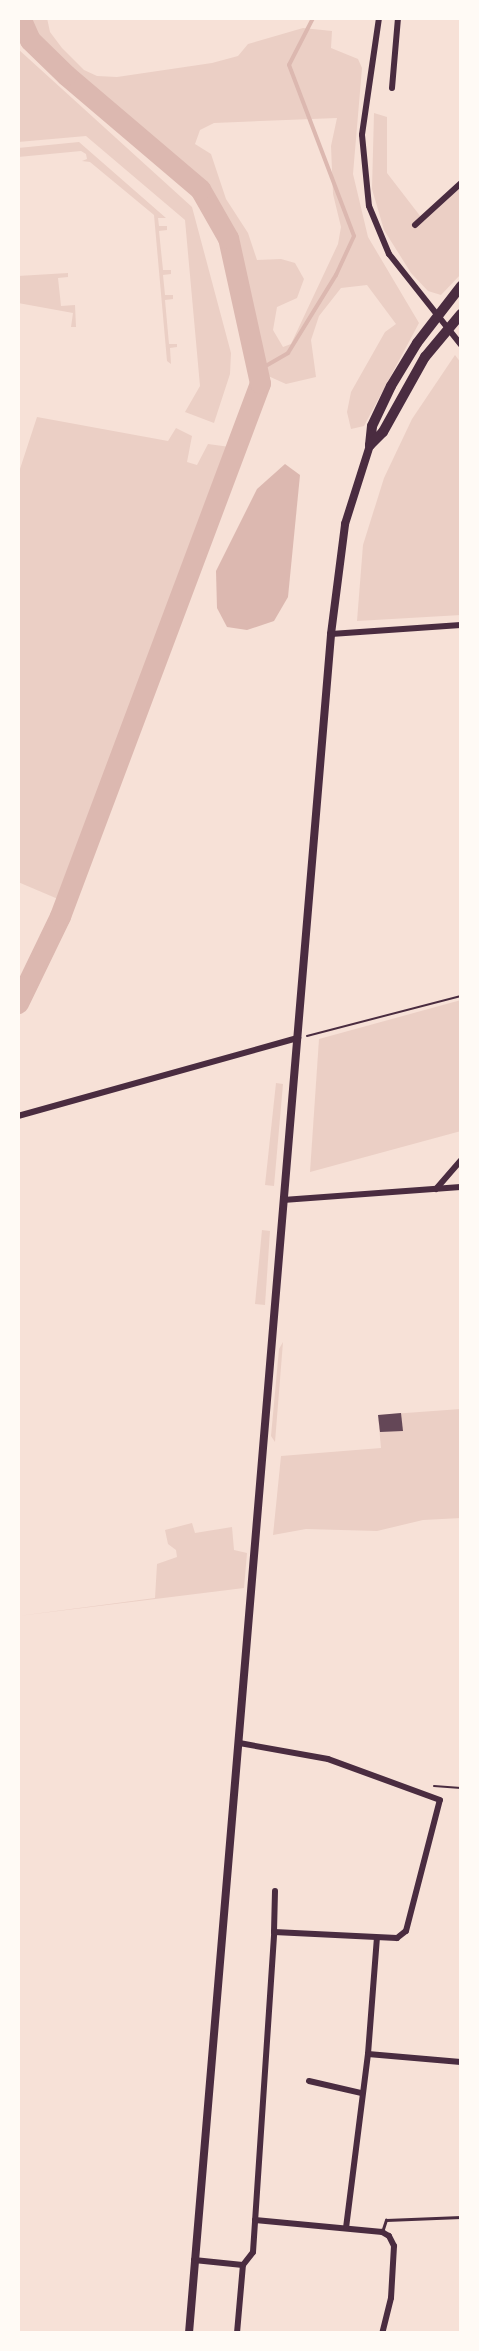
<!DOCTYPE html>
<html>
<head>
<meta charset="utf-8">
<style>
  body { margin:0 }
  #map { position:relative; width:479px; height:2351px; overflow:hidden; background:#f7e1d7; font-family:"Roboto Condensed",sans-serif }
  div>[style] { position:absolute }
  .green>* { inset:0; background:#ebcfc5 }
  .water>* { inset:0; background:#dcb8b0 }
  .stream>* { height:4px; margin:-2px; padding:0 2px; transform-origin:2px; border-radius:2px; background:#dcb8b0 }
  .river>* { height:21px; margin:-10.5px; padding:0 10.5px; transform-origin:10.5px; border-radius:10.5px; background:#dcb8b0 }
  .building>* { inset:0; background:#644757 }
  .path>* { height:2px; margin:-1px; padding:0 1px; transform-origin:1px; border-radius:1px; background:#4a2c40 }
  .service>* { height:3px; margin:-1.5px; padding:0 1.5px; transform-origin:1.5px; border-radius:1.5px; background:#4a2c40 }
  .minor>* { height:6px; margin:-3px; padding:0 3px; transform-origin:3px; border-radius:3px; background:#4a2c40 }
  .tertiary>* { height:8px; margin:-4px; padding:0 4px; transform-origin:4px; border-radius:4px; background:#4a2c40 }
  .trunk>* { height:10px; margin:-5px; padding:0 5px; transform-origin:5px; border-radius:5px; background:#4a2c40 }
  span { translate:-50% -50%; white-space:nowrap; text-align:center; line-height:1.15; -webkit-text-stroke:6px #fffaf5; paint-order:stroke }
  .frame { position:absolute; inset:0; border:20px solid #fffaf5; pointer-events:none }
</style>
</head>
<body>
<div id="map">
  <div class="green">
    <i style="clip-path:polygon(evenodd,20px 18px,47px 18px,50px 32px,62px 48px,84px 70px,97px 76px,117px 77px,212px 63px,238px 56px,248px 44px,303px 28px,332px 31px,331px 48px,358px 59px,362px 68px,353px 174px,368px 237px,419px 323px,364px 426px,351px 429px,347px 412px,351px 392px,385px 332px,396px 324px,367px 285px,341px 288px,319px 316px,311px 340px,316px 377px,286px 384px,257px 371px,228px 238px,200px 189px,66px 75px,30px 40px,20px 18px,337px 118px,331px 146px,333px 194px,341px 227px,338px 244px,291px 344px,283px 347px,273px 330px,277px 307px,297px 298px,304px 279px,295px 263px,281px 259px,257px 260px,248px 233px,226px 199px,211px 154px,195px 144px,200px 130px,214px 123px,337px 118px)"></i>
    <i style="clip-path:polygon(18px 49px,192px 207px,231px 353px,230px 374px,214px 423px,185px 412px,200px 386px,185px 220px,86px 136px,18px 142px)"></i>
    <i style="clip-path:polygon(374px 113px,387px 117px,387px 173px,424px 221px,461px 187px,461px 274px,441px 295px,428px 291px,411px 273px,384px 230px,372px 189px)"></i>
    <i style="clip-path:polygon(79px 142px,166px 218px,158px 218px,159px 226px,167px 226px,167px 230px,159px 231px,163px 270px,171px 270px,171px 274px,163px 275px,165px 295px,173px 295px,173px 299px,165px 300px,169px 344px,177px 344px,177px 347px,170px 348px,171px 364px,167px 361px,154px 215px,90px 162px,82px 161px,87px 159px,86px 154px,81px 151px,18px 157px,18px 148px)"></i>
    <i style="clip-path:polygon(68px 273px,68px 277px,58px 278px,61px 306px,75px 305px,76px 327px,71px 327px,73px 313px,18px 303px,18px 276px)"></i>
    <i style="clip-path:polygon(455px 355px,461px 363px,461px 615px,357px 621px,363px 545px,384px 478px,412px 419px)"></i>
    <i style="clip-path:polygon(37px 417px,168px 441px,176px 428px,192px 436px,187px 462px,197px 465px,208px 444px,230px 447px,58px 899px,18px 882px,18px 475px)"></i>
    <i style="clip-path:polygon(461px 1000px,461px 1131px,310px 1172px,319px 1039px)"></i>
    <i style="clip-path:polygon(276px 1083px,283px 1084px,274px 1186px,265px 1185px)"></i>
    <i style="clip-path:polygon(262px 1230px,270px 1231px,265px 1305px,255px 1304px)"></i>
    <i style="clip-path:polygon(283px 1342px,275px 1442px,271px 1436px,279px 1349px)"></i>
    <i style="clip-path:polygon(461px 1409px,461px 1518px,423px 1520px,377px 1531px,306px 1529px,273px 1535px,281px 1456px,381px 1448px,378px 1415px)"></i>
    <i style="clip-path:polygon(192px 1523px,195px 1533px,232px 1527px,234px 1550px,247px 1553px,244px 1588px,18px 1616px,155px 1598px,157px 1564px,177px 1557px,176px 1550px,168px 1544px,165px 1530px)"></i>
  </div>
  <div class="water">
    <i style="clip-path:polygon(285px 464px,300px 475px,288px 597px,274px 621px,247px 630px,227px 627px,217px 608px,216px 571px,257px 489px)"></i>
  </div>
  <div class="stream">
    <i style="left:257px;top:371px;width:36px;rotate:-30deg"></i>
    <i style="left:288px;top:353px;width:92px;rotate:-58.4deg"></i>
    <i style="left:336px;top:275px;width:43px;rotate:-65.2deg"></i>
    <i style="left:354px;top:236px;width:183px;rotate:-110.8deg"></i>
    <i style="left:289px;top:65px;width:53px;rotate:-62.9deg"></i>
  </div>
  <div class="river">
    <i style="left:18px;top:1003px;width:97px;rotate:-64.2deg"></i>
    <i style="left:60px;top:916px;width:569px;rotate:-69.43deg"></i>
    <i style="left:260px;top:383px;width:148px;rotate:-102.4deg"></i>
    <i style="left:228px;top:238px;width:56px;rotate:-119.7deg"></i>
    <i style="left:200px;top:189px;width:176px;rotate:-139.6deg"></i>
    <i style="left:66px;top:75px;width:50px;rotate:-135.8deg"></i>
    <i style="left:30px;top:40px;width:24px;rotate:-114deg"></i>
  </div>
  <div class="building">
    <i style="clip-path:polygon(401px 1413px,403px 1431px,380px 1432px,378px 1415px)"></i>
  </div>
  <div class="path">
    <i style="left:307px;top:1036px;width:159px;rotate:-14.6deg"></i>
    <i style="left:434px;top:1786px;width:27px;rotate:4deg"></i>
  </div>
  <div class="service">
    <i style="left:382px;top:2232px;width:13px;rotate:-72deg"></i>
    <i style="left:386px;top:2220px;width:75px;rotate:-2.3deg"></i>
  </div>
  <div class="minor">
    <i style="left:379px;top:18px;width:118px;rotate:98.3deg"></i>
    <i style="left:362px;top:135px;width:71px;rotate:84.4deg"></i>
    <i style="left:369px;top:206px;width:52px;rotate:67.4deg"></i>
    <i style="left:389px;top:254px;width:116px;rotate:51.6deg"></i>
    <i style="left:392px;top:88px;width:70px;rotate:-85.1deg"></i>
    <i style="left:415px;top:225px;width:62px;rotate:-42.4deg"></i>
    <i style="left:331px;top:634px;width:130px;rotate:-4deg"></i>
    <i style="left:18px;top:1116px;width:291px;rotate:-15.6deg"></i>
    <i style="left:436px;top:1189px;width:38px;rotate:-49deg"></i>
    <i style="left:283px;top:1200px;width:178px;rotate:-4.2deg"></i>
    <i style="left:274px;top:1932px;width:41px;rotate:-88.6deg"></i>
    <i style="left:368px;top:2054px;width:93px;rotate:4.9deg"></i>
    <i style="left:309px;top:2081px;width:53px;rotate:13deg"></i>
    <i style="left:255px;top:2220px;width:128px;rotate:5.4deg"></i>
    <i style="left:382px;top:2232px;width:8px;rotate:30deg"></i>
    <i style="left:389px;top:2236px;width:11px;rotate:63deg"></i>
    <i style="left:394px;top:2246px;width:52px;rotate:93.3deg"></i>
    <i style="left:391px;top:2298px;width:36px;rotate:104deg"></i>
    <i style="left:346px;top:2228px;width:175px;rotate:-82.8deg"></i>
    <i style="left:368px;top:2054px;width:116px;rotate:-85.6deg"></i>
    <i style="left:194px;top:2260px;width:49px;rotate:5.8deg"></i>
    <i style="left:243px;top:2265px;width:16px;rotate:-52deg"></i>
    <i style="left:253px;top:2252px;width:321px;rotate:-86.2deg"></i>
    <i style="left:274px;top:1932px;width:123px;rotate:2.8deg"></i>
    <i style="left:397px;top:1938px;width:11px;rotate:-38deg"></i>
    <i style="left:406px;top:1931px;width:135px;rotate:-75.5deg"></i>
    <i style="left:440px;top:1800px;width:119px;rotate:-159.9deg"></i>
    <i style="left:328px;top:1759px;width:90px;rotate:-169.8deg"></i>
    <i style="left:237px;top:2333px;width:68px;rotate:-85deg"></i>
  </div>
  <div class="tertiary">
    <i style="left:189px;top:2333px;width:1705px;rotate:-85.22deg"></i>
    <i style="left:331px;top:634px;width:111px;rotate:-82.7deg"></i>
    <i style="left:345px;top:524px;width:83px;rotate:-72.4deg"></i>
  </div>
  <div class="trunk">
    <i style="left:370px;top:445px;width:19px;rotate:-84deg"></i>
    <i style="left:372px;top:426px;width:44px;rotate:-64.6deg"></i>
    <i style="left:391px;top:386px;width:50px;rotate:-58.8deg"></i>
    <i style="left:417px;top:343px;width:72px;rotate:-52.3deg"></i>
    <i style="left:370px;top:445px;width:18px;rotate:-45deg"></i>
    <i style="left:383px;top:432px;width:86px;rotate:-60.8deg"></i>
    <i style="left:425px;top:357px;width:56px;rotate:-50.1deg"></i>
  </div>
  <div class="frame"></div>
</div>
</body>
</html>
